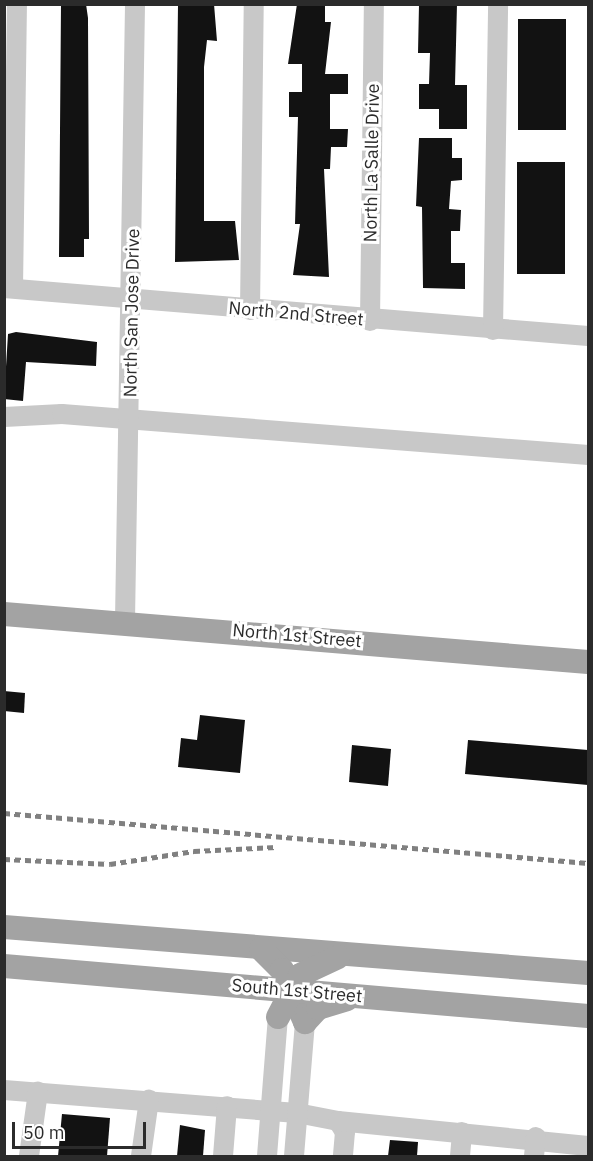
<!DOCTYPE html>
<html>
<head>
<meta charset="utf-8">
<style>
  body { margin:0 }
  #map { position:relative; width:593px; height:1161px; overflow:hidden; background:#fff; font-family:"IBM Plex Sans",sans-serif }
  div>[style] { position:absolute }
  .building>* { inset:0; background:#121212 }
  .minor>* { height:20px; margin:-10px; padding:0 10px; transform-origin:10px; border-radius:10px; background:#c8c8c8 }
  .major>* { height:24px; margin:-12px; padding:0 12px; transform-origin:12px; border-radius:12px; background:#a3a3a3 }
  .rail>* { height:4.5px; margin-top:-2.25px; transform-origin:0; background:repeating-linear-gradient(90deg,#808080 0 6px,transparent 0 10.5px) }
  span { translate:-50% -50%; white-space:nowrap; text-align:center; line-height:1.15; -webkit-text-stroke:6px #fff; paint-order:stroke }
  .street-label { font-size:18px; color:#2b2b2b }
  .frame { position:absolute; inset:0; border:6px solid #2b2b2b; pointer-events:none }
  .scale { position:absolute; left:12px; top:1122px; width:134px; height:27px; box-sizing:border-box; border:3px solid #2b2b2b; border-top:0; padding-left:8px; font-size:18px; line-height:21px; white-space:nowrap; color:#2b2b2b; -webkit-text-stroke:4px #fff; paint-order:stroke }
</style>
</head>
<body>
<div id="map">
  <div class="building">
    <i style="clip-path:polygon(61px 4px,86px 4px,88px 18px,89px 239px,84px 239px,84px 257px,59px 257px)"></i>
    <i style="clip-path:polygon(178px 4px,214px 4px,217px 41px,207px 40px,204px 67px,204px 221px,235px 221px,239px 260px,175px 262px)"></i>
    <i style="clip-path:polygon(297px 4px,325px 4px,325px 22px,331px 22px,325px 74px,348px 74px,348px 94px,330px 94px,330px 129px,348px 129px,347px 147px,331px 147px,330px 169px,324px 169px,329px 277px,293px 275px,300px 224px,295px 224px,298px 117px,289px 117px,289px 92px,302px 92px,302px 64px,288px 64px)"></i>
    <i style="clip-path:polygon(419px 4px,457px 4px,455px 85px,467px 85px,467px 129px,439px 129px,439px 109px,419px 109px,419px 84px,429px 84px,430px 53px,418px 53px)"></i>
    <i style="clip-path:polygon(518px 19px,566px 19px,566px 130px,518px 130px)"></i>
    <i style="clip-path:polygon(419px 138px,452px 138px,452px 158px,462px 158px,462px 180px,451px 181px,449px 209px,461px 210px,460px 231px,451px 231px,451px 263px,465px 263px,465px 289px,423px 288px,422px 207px,416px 206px)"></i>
    <i style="clip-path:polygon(517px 162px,565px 162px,565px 274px,517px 274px)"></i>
    <i style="clip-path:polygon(16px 332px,97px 342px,96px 366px,26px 362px,23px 401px,4px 399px,8px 334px)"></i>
    <i style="clip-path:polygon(4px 691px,25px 693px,24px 713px,4px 711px)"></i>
    <i style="clip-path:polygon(200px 715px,245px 720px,240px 773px,178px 767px,181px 738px,197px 740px)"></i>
    <i style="clip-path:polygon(468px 740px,588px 750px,588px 785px,465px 774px)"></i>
    <i style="clip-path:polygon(352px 745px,391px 749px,388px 786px,349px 782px)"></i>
    <i style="clip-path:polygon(62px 1114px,110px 1118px,107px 1156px,58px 1156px)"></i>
    <i style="clip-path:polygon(180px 1125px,205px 1130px,203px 1156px,177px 1156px)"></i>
    <i style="clip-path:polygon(390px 1140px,418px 1142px,417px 1156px,388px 1156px)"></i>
  </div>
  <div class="minor">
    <i style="left:4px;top:288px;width:586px;rotate:4.7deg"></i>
    <i style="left:13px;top:288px;width:284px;rotate:-89.2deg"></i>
    <i style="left:250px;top:310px;width:306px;rotate:-89.3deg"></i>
    <i style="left:370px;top:321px;width:317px;rotate:-89.3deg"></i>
    <i style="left:493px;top:330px;width:326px;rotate:-89.1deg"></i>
    <i style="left:4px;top:417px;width:58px;rotate:-3deg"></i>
    <i style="left:62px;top:414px;width:528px;rotate:4.46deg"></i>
    <i style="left:125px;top:621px;width:617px;rotate:-89.07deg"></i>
    <i style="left:4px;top:1090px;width:294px;rotate:4.5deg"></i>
    <i style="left:297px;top:1113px;width:42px;rotate:11deg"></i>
    <i style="left:338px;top:1121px;width:13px;rotate:58deg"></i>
    <i style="left:345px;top:1132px;width:24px;rotate:95deg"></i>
    <i style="left:338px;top:1121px;width:251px;rotate:5.7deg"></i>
    <i style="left:29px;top:1156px;width:65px;rotate:-82deg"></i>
    <i style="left:141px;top:1156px;width:57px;rotate:-81.9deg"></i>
    <i style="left:223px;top:1156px;width:50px;rotate:-85.4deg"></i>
    <i style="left:267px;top:1156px;width:139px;rotate:-85.5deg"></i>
    <i style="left:294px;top:1156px;width:134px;rotate:-85.3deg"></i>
    <i style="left:460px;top:1156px;width:24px;rotate:-85deg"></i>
    <i style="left:534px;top:1156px;width:19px;rotate:-84deg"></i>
  </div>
  <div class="major">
    <i style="left:4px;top:614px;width:586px;rotate:4.7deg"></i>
    <i style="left:4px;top:927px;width:586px;rotate:4.5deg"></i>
    <i style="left:261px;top:949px;width:30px;rotate:45deg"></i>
    <i style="left:282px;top:970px;width:57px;rotate:66.1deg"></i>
    <i style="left:305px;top:1022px;width:19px;rotate:-47deg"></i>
    <i style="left:318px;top:1008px;width:30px;rotate:-17deg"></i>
    <i style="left:4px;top:966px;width:586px;rotate:4.89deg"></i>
    <i style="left:278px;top:1017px;width:47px;rotate:-62.4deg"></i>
    <i style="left:300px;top:975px;width:42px;rotate:-25.3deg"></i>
  </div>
  <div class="rail">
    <i style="left:4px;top:813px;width:586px;rotate:4.89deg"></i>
    <i style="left:4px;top:859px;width:106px;rotate:2.7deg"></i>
    <i style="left:110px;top:864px;width:85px;rotate:-8.8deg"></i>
    <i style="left:194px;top:851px;width:83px;rotate:-2.8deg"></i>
  </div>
  <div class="street-label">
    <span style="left:372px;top:163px;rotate:-89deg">North La Salle Drive</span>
    <span style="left:132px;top:313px;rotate:-89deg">North San Jose Drive</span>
    <span style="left:296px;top:314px;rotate:5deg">North 2nd Street</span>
    <span style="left:297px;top:636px;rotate:5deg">North 1st Street</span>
    <span style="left:297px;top:991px;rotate:5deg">South 1st Street</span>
  </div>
  <div class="frame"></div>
  <div class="scale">50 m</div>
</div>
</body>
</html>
